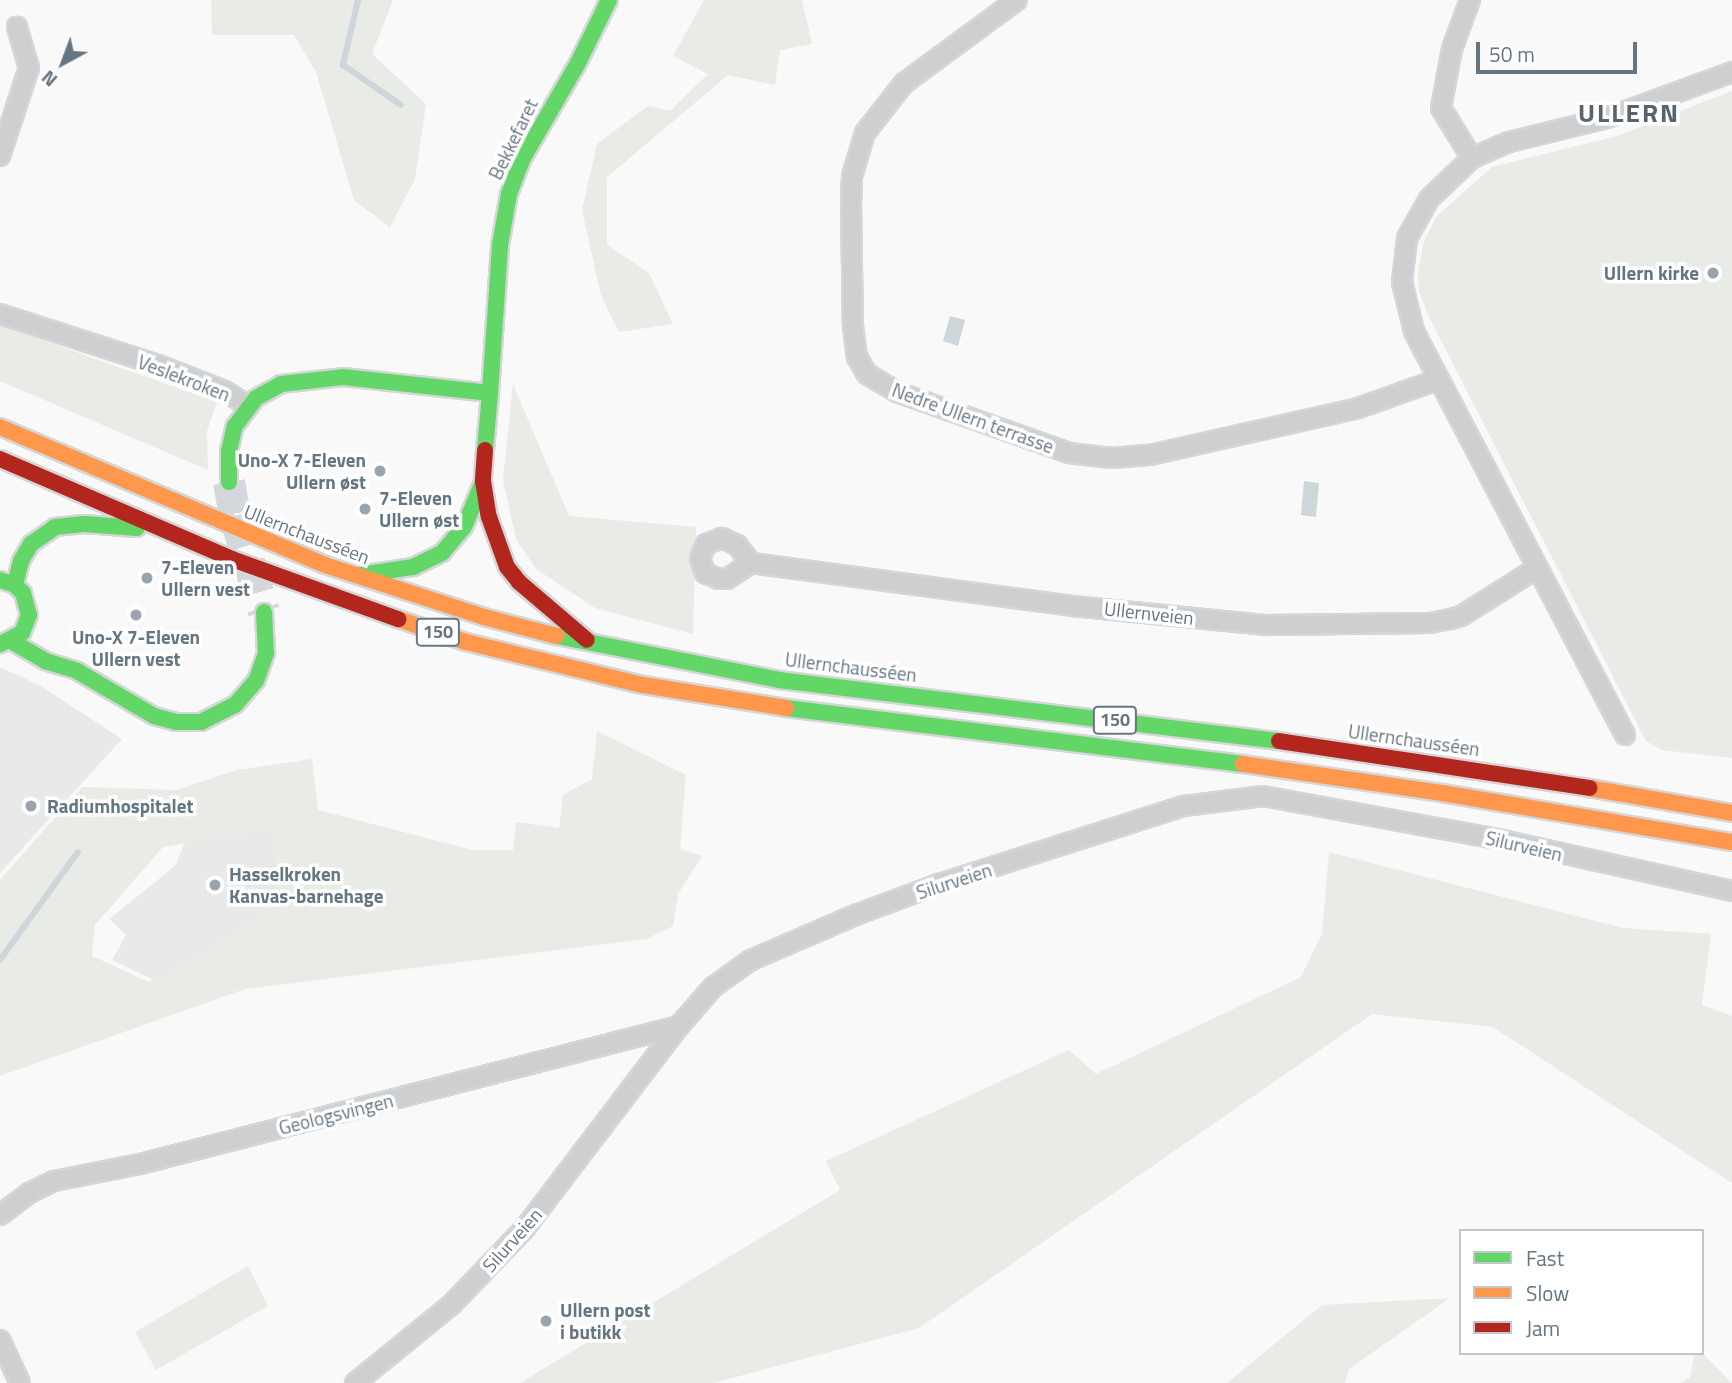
<!DOCTYPE html>
<html>
<head>
<meta charset="utf-8">
<style>
  body { margin:0 }
  #map { position:relative; width:1732px; height:1383px; overflow:hidden; background:#f9f9f9; font-family:"Titillium Web",sans-serif }
  div>[style] { position:absolute }
  .built>* { inset:0; background:#e8e9e9 }
  .green>* { inset:0; background:#e8ebe6 }
  .water>* { inset:0; background:#ced6d9 }
  .stream>* { height:6px; margin:-3px; padding:0 3px; transform-origin:3px; border-radius:3px; background:#ced6d9 }
  .highway-tunnel>* { height:32px; margin-top:-16px; transform-origin:0; background:repeating-linear-gradient(90deg,#d4d8dc 0 32px,transparent 0 48px) }
  .roads { filter:drop-shadow(2px 0 #d5d6d7) drop-shadow(-2px 0 #d5d6d7) drop-shadow(0 2px #d5d6d7) drop-shadow(0 -2px #d5d6d7) }
  .street>* { height:18px; margin:-9px; padding:0 9px; transform-origin:9px; border-radius:9px; background:#cecfd0 }
  .fast>* { height:16px; margin:-8px; padding:0 8px; transform-origin:8px; border-radius:8px; background:#63d668 }
  .slow>* { height:16px; margin:-8px; padding:0 8px; transform-origin:8px; border-radius:8px; background:#ff974d }
  .jam>* { height:16px; margin:-8px; padding:0 8px; transform-origin:8px; border-radius:8px; background:#b3261e }
  .dots>* { width:19px; height:19px; translate:-50% -50%; box-sizing:border-box; border:4px solid #fff; border-radius:50% }
  span { translate:-50% -50%; white-space:nowrap; text-align:center; line-height:1.15; -webkit-text-stroke:7px #fff; paint-order:stroke }
  .shield-label span { padding:2px 5px; background:#fff; border:2px solid; border-radius:5px; -webkit-text-stroke-width:0 }
  .shield-label { font-size:18px; color:#657683; font-weight:700 }
  .street-label { font-size:19px; color:#657683 }
  .poi-label { font-size:19px; color:#657683; font-weight:700 }
  .right { translate:-100% -50%; text-align:right }
  .left { translate:0 -50%; text-align:left }
  .district-label { font-size:26px; color:#57646e; font-weight:700; letter-spacing:2px }
  .legend { position:absolute; left:1459px; top:1229px; width:245px; height:126px; box-sizing:border-box; background:#fff; border:2px solid #c1c8cd; margin:0; padding:9px 12px; list-style:none; font-size:21px; color:#657683 }
  .legend li { display:flex; align-items:center; gap:14px; height:35px }
  .legend b { width:35px; border:2px solid #c1c8cd }
  .north { position:absolute; left:28px; top:28px; width:70px; height:70px; -webkit-text-stroke:5px #fff; paint-order:stroke; rotate:221deg; font-size:19px; font-weight:700; line-height:28px; text-align:center; color:#657683 }
  .north::after { content:''; display:block; margin:auto; width:24px; height:32px; background:#657683; clip-path:polygon(50% 0,100% 100%,50% 72%,0 100%) }
  .scale { position:absolute; left:1476px; top:42px; width:161px; height:32px; box-sizing:border-box; border:4px solid #657683; border-top:0; padding-left:9px; font-size:21px; line-height:24px; white-space:nowrap; color:#657683; -webkit-text-stroke:5px #fff; paint-order:stroke }
</style>
</head>
<body>
<div id="map">
  <div class="built">
    <i style="clip-path:polygon(0 667px,41px 686px,122px 739px,0 873px)"></i>
    <i style="clip-path:polygon(298px 775px,268px 957px,164px 985px,112px 960px,126px 935px,109px 919px,175px 866px,190px 830px)"></i>
  </div>
  <div class="green">
    <i style="clip-path:polygon(211px 0,393px 0,372px 54px,426px 104px,415px 179px,390px 227px,354px 200px,316px 72px,294px 35px,212px 35px)"></i>
    <i style="clip-path:polygon(704px 0,802px 0,812px 44px,780px 50px,775px 85px,728px 75px,607px 177px,607px 245px,649px 273px,673px 324px,619px 332px,601px 295px,582px 210px,597px 144px,648px 106px,670px 111px,708px 74px,673px 56px)"></i>
    <i style="clip-path:polygon(1732px 91px,1732px 758px,1662px 750px,1646px 741px,1429px 317px,1419px 291px,1418px 273px,1424px 241px,1437px 216px,1492px 167px,1617px 136px)"></i>
    <i style="clip-path:polygon(0 325px,217px 402px,207px 431px,208px 470px,0 381px)"></i>
    <i style="clip-path:polygon(513px 384px,569px 516px,696px 527px,693px 634px,595px 608px,536px 569px,516px 539px,503px 480px)"></i>
    <i style="clip-path:polygon(evenodd,597px 731px,686px 775px,680px 849px,702px 856px,678px 894px,673px 926px,646px 939px,245px 989px,0 1076px,0 880px,82px 787px,177px 790px,237px 770px,312px 759px,318px 810px,473px 850px,513px 850px,516px 822px,559px 828px,563px 795px,592px 779px,597px 731px,274px 829px,274px 906px,188px 962px,149px 982px,92px 956px,95px 925px,163px 847px,274px 829px)"></i>
    <i style="clip-path:polygon(1329px 852px,1623px 928px,1711px 934px,1702px 1005px,1732px 1016px,1732px 1183px,1493px 1027px,1372px 1014px,919px 1328px,713px 1383px,520px 1383px,840px 1190px,826px 1161px,1069px 1050px,1096px 1074px,1301px 977px,1322px 934px)"></i>
    <i style="clip-path:polygon(248px 1266px,268px 1306px,156px 1370px,135px 1332px)"></i>
    <i style="clip-path:polygon(1450px 1298px,1349px 1369px,1345px 1383px,1227px 1383px,1322px 1305px)"></i>
    <i style="clip-path:polygon(1695px 1353px,1702px 1353px,1732px 1383px,1681px 1383px,1690px 1377px)"></i>
  </div>
  <div class="water">
    <i style="clip-path:polygon(950px 316px,965px 320px,958px 346px,943px 341px)"></i>
    <i style="clip-path:polygon(1304px 481px,1319px 483px,1316px 517px,1301px 515px)"></i>
  </div>
  <div class="stream">
    <i style="left:358px;top:0;width:67px;rotate:103deg"></i>
    <i style="left:343px;top:65px;width:70px;rotate:34.6deg"></i>
    <i style="left:0;top:960px;width:133px;rotate:-54.2deg"></i>
  </div>
  <div class="highway-tunnel">
    <i style="left:229px;top:482px;width:35px;rotate:80deg"></i>
    <i style="left:235px;top:516px;width:100px;rotate:73.2deg"></i>
  </div>
  <div class="roads">
    <div class="street">
      <i style="left:1017px;top:0;width:140px;rotate:143.7deg"></i>
      <i style="left:904px;top:83px;width:63px;rotate:128deg"></i>
      <i style="left:865px;top:133px;width:45px;rotate:106.8deg"></i>
      <i style="left:852px;top:176px;width:27px;rotate:92deg"></i>
      <i style="left:851px;top:203px;width:123px;rotate:89.1deg"></i>
      <i style="left:853px;top:326px;width:31px;rotate:83deg"></i>
      <i style="left:857px;top:357px;width:20px;rotate:60deg"></i>
      <i style="left:867px;top:374px;width:35px;rotate:31deg"></i>
      <i style="left:897px;top:392px;width:182px;rotate:19.5deg"></i>
      <i style="left:1069px;top:453px;width:43px;rotate:6.6deg"></i>
      <i style="left:1112px;top:458px;width:38px;rotate:-5deg"></i>
      <i style="left:1150px;top:455px;width:213px;rotate:-12.7deg"></i>
      <i style="left:1358px;top:408px;width:84px;rotate:-19.5deg"></i>
      <i style="left:1470px;top:0;width:52px;rotate:110.2deg"></i>
      <i style="left:1452px;top:49px;width:60px;rotate:100.6deg"></i>
      <i style="left:1441px;top:108px;width:59px;rotate:58.2deg"></i>
      <i style="left:0;top:156px;width:93px;rotate:-71.8deg"></i>
      <i style="left:29px;top:68px;width:43px;rotate:-106.3deg"></i>
      <i style="left:0;top:314px;width:166px;rotate:17.9deg"></i>
      <i style="left:158px;top:365px;width:72px;rotate:21.2deg"></i>
      <i style="left:225px;top:391px;width:27px;rotate:33deg"></i>
      <i style="left:751px;top:563px;width:23px;rotate:-128deg"></i>
      <i style="left:737px;top:545px;width:17px;rotate:-155deg"></i>
      <i style="left:722px;top:538px;width:17px;rotate:159deg"></i>
      <i style="left:706px;top:544px;width:15px;rotate:113deg"></i>
      <i style="left:700px;top:558px;width:16px;rotate:72deg"></i>
      <i style="left:705px;top:573px;width:15px;rotate:23deg"></i>
      <i style="left:719px;top:579px;width:8px"></i>
      <i style="left:727px;top:579px;width:29px;rotate:-34deg"></i>
      <i style="left:751px;top:563px;width:324px;rotate:7.6deg"></i>
      <i style="left:1072px;top:606px;width:196px;rotate:5.6deg"></i>
      <i style="left:1267px;top:625px;width:163px;rotate:-0.7deg"></i>
      <i style="left:1430px;top:623px;width:21px;rotate:-11deg"></i>
      <i style="left:1451px;top:619px;width:10px;rotate:-17deg"></i>
      <i style="left:1461px;top:616px;width:89px;rotate:-32.1deg"></i>
      <i style="left:1625px;top:735px;width:456px;rotate:-117.6deg"></i>
      <i style="left:1414px;top:331px;width:50px;rotate:-103.8deg"></i>
      <i style="left:1402px;top:282px;width:44px;rotate:-83.5deg"></i>
      <i style="left:1407px;top:238px;width:45px;rotate:-60.6deg"></i>
      <i style="left:1429px;top:199px;width:59px;rotate:-43.6deg"></i>
      <i style="left:1472px;top:158px;width:40px;rotate:-23.4deg"></i>
      <i style="left:1509px;top:142px;width:101px;rotate:-13.8deg"></i>
      <i style="left:1607px;top:118px;width:133px;rotate:-20.2deg"></i>
      <i style="left:0;top:1215px;width:36px;rotate:-37deg"></i>
      <i style="left:29px;top:1193px;width:28px;rotate:-26deg"></i>
      <i style="left:54px;top:1181px;width:88px;rotate:-11.2deg"></i>
      <i style="left:140px;top:1164px;width:556px;rotate:-14.36deg"></i>
      <i style="left:0;top:1340px;width:47px;rotate:65.1deg"></i>
      <i style="left:355px;top:1383px;width:124px;rotate:-39.1deg"></i>
      <i style="left:451px;top:1305px;width:107px;rotate:-46.1deg"></i>
      <i style="left:525px;top:1228px;width:254px;rotate:-52.7deg"></i>
      <i style="left:679px;top:1026px;width:52px;rotate:-48.9deg"></i>
      <i style="left:713px;top:987px;width:47px;rotate:-35.4deg"></i>
      <i style="left:751px;top:960px;width:116px;rotate:-23.3deg"></i>
      <i style="left:858px;top:914px;width:86px;rotate:-20.3deg"></i>
      <i style="left:939px;top:884px;width:257px;rotate:-17.7deg"></i>
      <i style="left:1184px;top:806px;width:80px;rotate:-7.2deg"></i>
      <i style="left:1263px;top:796px;width:243px;rotate:10.4deg"></i>
      <i style="left:1502px;top:840px;width:236px;rotate:12.5deg"></i>
    </div>
    <div class="fast">
      <i style="left:490px;top:393px;width:148px;rotate:-86.1deg"></i>
      <i style="left:500px;top:245px;width:52px;rotate:-80deg"></i>
      <i style="left:509px;top:194px;width:39px;rotate:-69deg"></i>
      <i style="left:523px;top:158px;width:108px;rotate:-59.9deg"></i>
      <i style="left:577px;top:65px;width:72px;rotate:-63.8deg"></i>
      <i style="left:229px;top:482px;width:31px;rotate:-90deg"></i>
      <i style="left:229px;top:451px;width:26px;rotate:-77deg"></i>
      <i style="left:235px;top:426px;width:35px;rotate:-53deg"></i>
      <i style="left:256px;top:398px;width:29px;rotate:-29deg"></i>
      <i style="left:281px;top:384px;width:62px;rotate:-6.4deg"></i>
      <i style="left:343px;top:377px;width:148px;rotate:6.2deg"></i>
      <i style="left:490px;top:393px;width:57px;rotate:95deg"></i>
      <i style="left:360px;top:575px;width:54px;rotate:-8.6deg"></i>
      <i style="left:413px;top:567px;width:32px;rotate:-26deg"></i>
      <i style="left:442px;top:553px;width:34px;rotate:-50deg"></i>
      <i style="left:464px;top:527px;width:49px;rotate:-67.1deg"></i>
      <i style="left:0;top:580px;width:16px;rotate:18deg"></i>
      <i style="left:15px;top:585px;width:11px;rotate:45deg"></i>
      <i style="left:23px;top:593px;width:23px;rotate:75deg"></i>
      <i style="left:29px;top:615px;width:19px;rotate:111deg"></i>
      <i style="left:22px;top:633px;width:25px;rotate:153deg"></i>
      <i style="left:15px;top:585px;width:25px;rotate:-76deg"></i>
      <i style="left:21px;top:561px;width:20px;rotate:-60deg"></i>
      <i style="left:31px;top:544px;width:29px;rotate:-35deg"></i>
      <i style="left:55px;top:527px;width:29px;rotate:-6deg"></i>
      <i style="left:84px;top:524px;width:53px;rotate:4.3deg"></i>
      <i style="left:557px;top:636px;width:226px;rotate:11.2deg"></i>
      <i style="left:779px;top:680px;width:504px;rotate:6.96deg"></i>
      <i style="left:11px;top:641px;width:39px;rotate:30deg"></i>
      <i style="left:45px;top:661px;width:34px;rotate:17deg"></i>
      <i style="left:77px;top:671px;width:89px;rotate:30.3deg"></i>
      <i style="left:154px;top:716px;width:23px;rotate:15deg"></i>
      <i style="left:176px;top:722px;width:25px"></i>
      <i style="left:201px;top:722px;width:38px;rotate:-27deg"></i>
      <i style="left:235px;top:705px;width:32px;rotate:-49deg"></i>
      <i style="left:256px;top:681px;width:30px;rotate:-70deg"></i>
      <i style="left:266px;top:653px;width:41px;rotate:-92.8deg"></i>
      <i style="left:786px;top:708px;width:460px;rotate:7deg"></i>
    </div>
    <div class="slow">
      <i style="left:0;top:427px;width:353px;rotate:23deg"></i>
      <i style="left:325px;top:565px;width:167px;rotate:18.1deg"></i>
      <i style="left:484px;top:617px;width:75px;rotate:14.6deg"></i>
      <i style="left:398px;top:619px;width:72px;rotate:18.7deg"></i>
      <i style="left:466px;top:642px;width:182px;rotate:13.7deg"></i>
      <i style="left:643px;top:685px;width:145px;rotate:9.1deg"></i>
      <i style="left:1243px;top:764px;width:201px;rotate:8.3deg"></i>
      <i style="left:1442px;top:793px;width:294px;rotate:9.6deg"></i>
      <i style="left:1589px;top:788px;width:145px;rotate:9.9deg"></i>
    </div>
    <div class="jam">
      <i style="left:485px;top:450px;width:31px;rotate:94deg"></i>
      <i style="left:483px;top:481px;width:36px;rotate:81deg"></i>
      <i style="left:489px;top:517px;width:53px;rotate:70.2deg"></i>
      <i style="left:507px;top:567px;width:19px;rotate:51deg"></i>
      <i style="left:519px;top:582px;width:89px;rotate:40.5deg"></i>
      <i style="left:0;top:459px;width:253px;rotate:23.3deg"></i>
      <i style="left:232px;top:559px;width:177px;rotate:19.9deg"></i>
      <i style="left:1279px;top:741px;width:314px;rotate:8.6deg"></i>
    </div>
  </div>
  <div class="dots">
    <i style="left:1713px;top:273px;background:#99a4ac"></i>
    <i style="left:380px;top:471px;background:#99a4ac"></i>
    <i style="left:365px;top:509px;background:#99a4ac"></i>
    <i style="left:147px;top:578px;background:#99a4ac"></i>
    <i style="left:136px;top:615px;background:#99a4ac"></i>
    <i style="left:31px;top:806px;background:#99a4ac"></i>
    <i style="left:215px;top:885px;background:#99a4ac"></i>
    <i style="left:546px;top:1321px;background:#99a4ac"></i>
  </div>
  <div class="shield-label">
    <span style="left:438px;top:632px">150</span>
    <span style="left:1115px;top:720px">150</span>
  </div>
  <div class="street-label">
    <span style="left:513px;top:139px;rotate:-64deg">Bekkefaret</span>
    <span style="left:184px;top:378px;rotate:21deg">Veslekroken</span>
    <span style="left:973px;top:418px;rotate:20deg">Nedre Ullern terrasse</span>
    <span style="left:307px;top:534px;rotate:21deg">Ullernchausséen</span>
    <span style="left:1149px;top:613px;rotate:6deg">Ullernveien</span>
    <span style="left:851px;top:667px;rotate:7deg">Ullernchausséen</span>
    <span style="left:1414px;top:740px;rotate:8deg">Ullernchausséen</span>
    <span style="left:1524px;top:846px;rotate:13deg">Silurveien</span>
    <span style="left:954px;top:881px;rotate:-18deg">Silurveien</span>
    <span style="left:336px;top:1114px;rotate:-14deg">Geologsvingen</span>
    <span style="left:512px;top:1240px;rotate:-48deg">Silurveien</span>
  </div>
  <div class="poi-label">
    <span class="right" style="left:1699px;top:273px">Ullern kirke</span>
    <span class="right" style="left:366px;top:471px">Uno-X 7-Eleven<br>Ullern øst</span>
    <span class="left" style="left:379px;top:509px">7-Eleven<br>Ullern øst</span>
    <span class="left" style="left:161px;top:578px">7-Eleven<br>Ullern vest</span>
    <span style="left:136px;top:648px">Uno-X 7-Eleven<br>Ullern vest</span>
    <span class="left" style="left:47px;top:806px">Radiumhospitalet</span>
    <span class="left" style="left:229px;top:885px">Hasselkroken<br>Kanvas-barnehage</span>
    <span class="left" style="left:560px;top:1321px">Ullern post<br>i butikk</span>
  </div>
  <div class="district-label">
    <span style="left:1629px;top:113px">ULLERN</span>
  </div>
  <ul class="legend">
  <li><b style="height:9px;background:#63d668"></b>Fast</li>
  <li><b style="height:9px;background:#ff974d"></b>Slow</li>
  <li><b style="height:9px;background:#b3261e"></b>Jam</li>
  </ul>
  <div class="north">N</div>
  <div class="scale">50 m</div>
</div>
</body>
</html>
